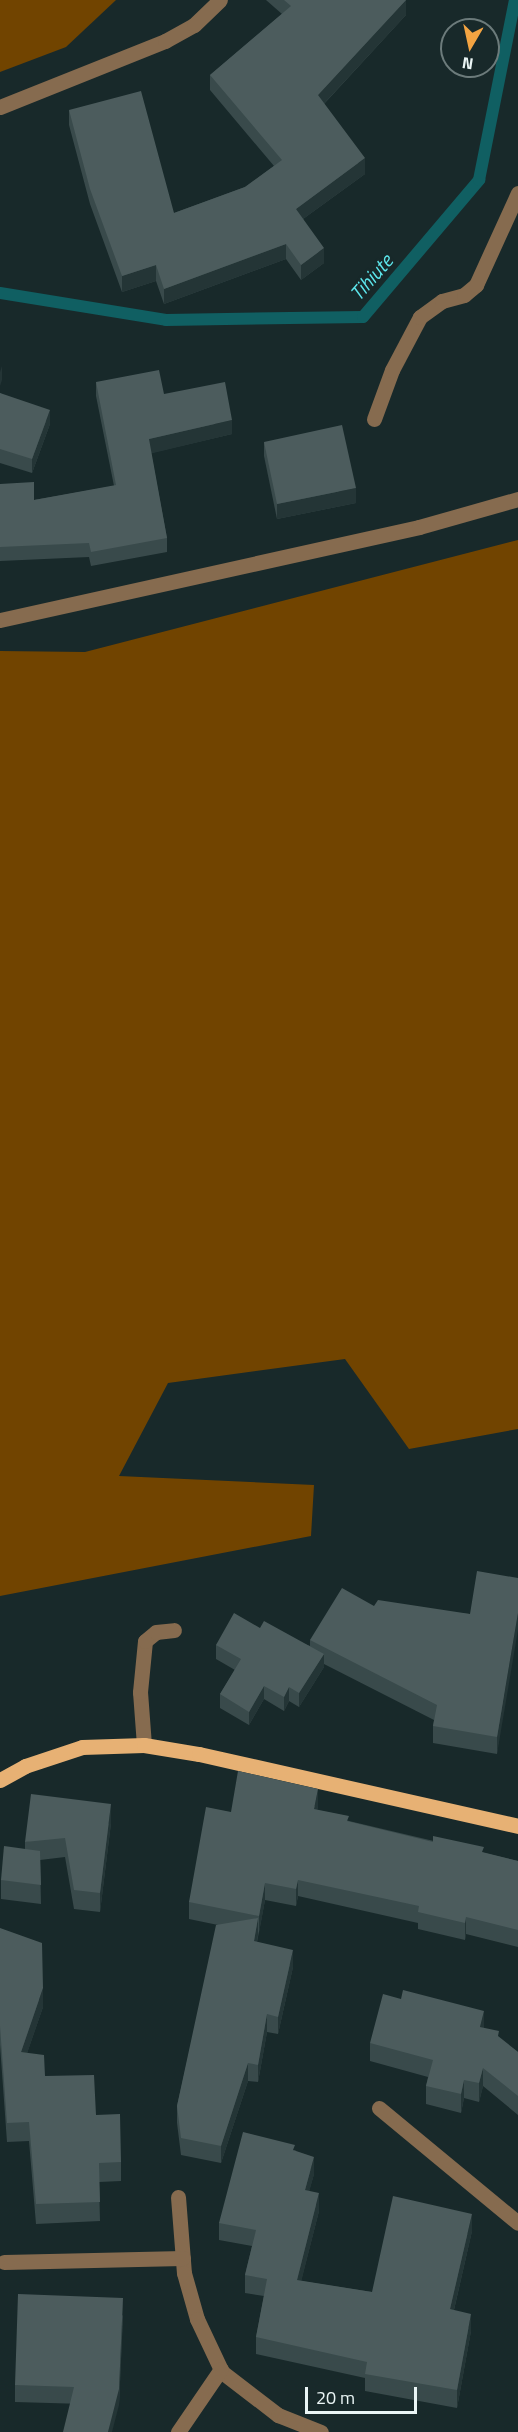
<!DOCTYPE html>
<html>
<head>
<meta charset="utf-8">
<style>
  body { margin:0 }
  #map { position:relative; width:518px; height:2432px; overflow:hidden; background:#18292a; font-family:"Titillium Web",sans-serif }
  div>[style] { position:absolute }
  .forest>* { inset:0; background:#714400 }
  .stream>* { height:12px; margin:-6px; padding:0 6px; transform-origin:6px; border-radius:6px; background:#105f62 }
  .minor>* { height:15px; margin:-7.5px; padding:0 7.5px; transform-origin:7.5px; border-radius:7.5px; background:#866b4f }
  .major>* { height:15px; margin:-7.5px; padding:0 7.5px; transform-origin:7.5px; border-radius:7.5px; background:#e7b174 }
  .wall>* { inset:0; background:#394a4b }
  .shaded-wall>* { inset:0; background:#243536 }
  .building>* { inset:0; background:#4c5c5d }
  span { translate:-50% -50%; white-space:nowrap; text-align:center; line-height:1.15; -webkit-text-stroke:4.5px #18292a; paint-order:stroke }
  .water-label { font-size:20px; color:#5de7ed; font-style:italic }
  .north { position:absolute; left:440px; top:18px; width:60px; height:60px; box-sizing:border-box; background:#18292a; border:2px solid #6c7b7b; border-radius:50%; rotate:189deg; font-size:16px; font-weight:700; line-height:24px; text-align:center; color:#eaf5f5 }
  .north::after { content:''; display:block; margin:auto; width:21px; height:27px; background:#f3a442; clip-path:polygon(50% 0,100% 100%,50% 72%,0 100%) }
  .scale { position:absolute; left:305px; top:2387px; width:112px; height:27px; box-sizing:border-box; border:3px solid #eaf5f5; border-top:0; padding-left:8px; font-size:18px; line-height:21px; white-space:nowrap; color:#eaf5f5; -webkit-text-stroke:4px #18292a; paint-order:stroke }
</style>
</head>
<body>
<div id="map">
  <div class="forest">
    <i style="clip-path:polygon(0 0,116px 0,66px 47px,0 72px)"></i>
    <i style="clip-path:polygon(518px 540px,518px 1429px,409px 1449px,345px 1359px,168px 1383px,119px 1476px,314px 1485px,311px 1536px,0 1596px,0 651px,85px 652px)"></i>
  </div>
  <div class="stream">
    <i style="left:0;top:293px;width:168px;rotate:9.2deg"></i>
    <i style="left:166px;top:320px;width:197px;rotate:-0.9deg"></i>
    <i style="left:363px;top:317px;width:180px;rotate:-49.7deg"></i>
    <i style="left:479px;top:180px;width:184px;rotate:-78.7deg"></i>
  </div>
  <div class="minor">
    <i style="left:0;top:107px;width:178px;rotate:-21.8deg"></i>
    <i style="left:165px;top:41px;width:33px;rotate:-29deg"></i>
    <i style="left:194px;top:25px;width:36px;rotate:-44deg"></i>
    <i style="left:374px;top:419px;width:52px;rotate:-69.8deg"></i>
    <i style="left:392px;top:370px;width:60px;rotate:-62.2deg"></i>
    <i style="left:420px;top:317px;width:27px;rotate:-36deg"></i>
    <i style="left:442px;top:301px;width:23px;rotate:-15deg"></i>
    <i style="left:464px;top:295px;width:16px;rotate:-40deg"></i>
    <i style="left:476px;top:285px;width:101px;rotate:-65.5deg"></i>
    <i style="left:0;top:620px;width:429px;rotate:-12.5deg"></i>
    <i style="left:419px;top:527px;width:103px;rotate:-15.8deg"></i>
    <i style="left:144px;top:1745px;width:53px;rotate:-94.3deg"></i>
    <i style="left:140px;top:1692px;width:51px;rotate:-84.4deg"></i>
    <i style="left:145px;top:1641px;width:14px;rotate:-39deg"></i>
    <i style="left:156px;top:1632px;width:18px;rotate:-6deg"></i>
    <i style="left:379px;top:2108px;width:180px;rotate:39.6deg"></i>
    <i style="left:178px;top:2197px;width:76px;rotate:85.5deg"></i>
    <i style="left:184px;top:2273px;width:48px;rotate:74.2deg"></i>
    <i style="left:197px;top:2319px;width:59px;rotate:64.7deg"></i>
    <i style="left:222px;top:2372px;width:71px;rotate:37.5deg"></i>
    <i style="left:278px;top:2415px;width:46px;rotate:21.6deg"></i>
    <i style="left:4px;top:2262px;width:179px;rotate:-1.3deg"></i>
    <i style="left:178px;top:2432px;width:76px;rotate:-55.7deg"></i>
  </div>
  <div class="major">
    <i style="left:0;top:1780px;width:29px;rotate:-29deg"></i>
    <i style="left:25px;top:1766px;width:60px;rotate:-18.4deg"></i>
    <i style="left:82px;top:1747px;width:62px;rotate:-1.8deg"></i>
    <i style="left:144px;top:1745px;width:56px;rotate:9.3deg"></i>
    <i style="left:199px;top:1754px;width:327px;rotate:12.7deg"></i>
  </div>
  <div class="wall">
    <i style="clip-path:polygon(266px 0,406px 0,406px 15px,324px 104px,365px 174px,303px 219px,324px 263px,301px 280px,286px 259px,164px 304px,156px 281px,122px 292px,90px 204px,69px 125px,69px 110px,174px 213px,245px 187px,274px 166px,210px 90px,210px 75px,282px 14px)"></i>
    <i style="clip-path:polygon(96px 382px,164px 394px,232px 434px,151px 453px,167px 538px,167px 552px,91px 566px,89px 557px,0 561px,0 484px,34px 500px,114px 486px,96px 396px)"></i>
    <i style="clip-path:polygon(0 393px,50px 424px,32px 473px,0 463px)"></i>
    <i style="clip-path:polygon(264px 442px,356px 503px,277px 519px,264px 456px)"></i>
    <i style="clip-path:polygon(518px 1578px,497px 1754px,433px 1743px,433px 1726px,434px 1720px,324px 1664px,324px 1667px,299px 1707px,289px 1701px,284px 1711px,264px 1699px,249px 1725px,220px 1708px,220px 1694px,235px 1670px,216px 1659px,216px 1645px,260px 1628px,310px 1646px,310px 1640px,374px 1606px,470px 1614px)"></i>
    <i style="clip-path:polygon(318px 1806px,317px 1810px,349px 1821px,518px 1861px,518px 1947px,466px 1934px,465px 1940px,418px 1929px,418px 1923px,298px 1896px,296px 1906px,265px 1900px,257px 1942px,293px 1967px,278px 2034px,267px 2032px,258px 2082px,248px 2081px,221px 2163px,181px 2155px,177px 2123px,177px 2106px,218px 1925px,189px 1919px,189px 1902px,231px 1812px)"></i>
    <i style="clip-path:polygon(111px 1823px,100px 1912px,74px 1909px,65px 1857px,40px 1860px,41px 1904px,1px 1899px,1px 1880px,25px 1849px,25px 1842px)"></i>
    <i style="clip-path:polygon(0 1928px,43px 2007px,27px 2053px,45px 2076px,96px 2115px,121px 2162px,121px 2181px,99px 2182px,100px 2221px,36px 2224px,29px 2141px,7px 2142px,0 2045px)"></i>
    <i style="clip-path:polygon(484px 2028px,518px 2052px,518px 2115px,483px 2086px,479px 2102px,464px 2098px,461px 2113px,426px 2104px,426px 2086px,428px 2077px,370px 2061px,370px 2043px)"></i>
    <i style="clip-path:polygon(295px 2150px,314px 2174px,309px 2191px,319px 2211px,301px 2281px,372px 2292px,472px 2231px,454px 2310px,471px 2331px,457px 2408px,365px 2391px,365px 2378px,256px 2354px,256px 2337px,264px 2296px,245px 2293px,245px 2275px,252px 2246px,219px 2240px,219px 2223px)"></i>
    <i style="clip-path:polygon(123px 2315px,119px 2405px,15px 2402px,15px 2385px)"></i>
  </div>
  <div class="shaded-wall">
    <i style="clip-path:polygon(406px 0,406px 15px,318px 110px,318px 95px)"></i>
    <i style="clip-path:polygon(365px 158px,365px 174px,296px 224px,296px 209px)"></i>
    <i style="clip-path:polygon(286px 244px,286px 259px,164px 304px,164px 289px)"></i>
    <i style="clip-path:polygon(324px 248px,324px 263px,301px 280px,301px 265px)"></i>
    <i style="clip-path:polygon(156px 265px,156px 281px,122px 292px,122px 276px)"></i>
    <i style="clip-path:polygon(2px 366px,2px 380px,0 386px,0 372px)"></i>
    <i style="clip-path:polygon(50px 410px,50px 424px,32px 473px,32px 459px)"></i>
    <i style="clip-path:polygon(232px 420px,232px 434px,149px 454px,149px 439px)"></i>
    <i style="clip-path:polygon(356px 488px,356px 503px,277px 519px,277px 504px)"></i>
    <i style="clip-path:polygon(518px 1613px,518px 1630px,497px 1754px,497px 1737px)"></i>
    <i style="clip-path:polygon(324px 1654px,324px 1667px,299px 1707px,299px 1693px)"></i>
    <i style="clip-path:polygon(264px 1686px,264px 1699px,249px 1725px,249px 1712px)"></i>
    <i style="clip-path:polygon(289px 1687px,289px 1701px,284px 1711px,284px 1697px)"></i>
    <i style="clip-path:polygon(318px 1789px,318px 1806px,314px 1826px,314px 1809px)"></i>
    <i style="clip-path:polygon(111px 1804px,111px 1823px,100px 1912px,100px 1893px)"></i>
    <i style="clip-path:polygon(298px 1880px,298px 1896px,296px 1906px,296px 1889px)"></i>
    <i style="clip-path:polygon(265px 1883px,265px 1900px,259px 1933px,259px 1916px)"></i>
    <i style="clip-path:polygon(466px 1917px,466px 1934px,465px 1940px,465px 1923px)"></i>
    <i style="clip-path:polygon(258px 1918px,258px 1935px,254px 1959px,254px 1941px)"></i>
    <i style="clip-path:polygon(293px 1950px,293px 1967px,278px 2034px,278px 2017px)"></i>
    <i style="clip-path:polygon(43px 1988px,43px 2007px,21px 2071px,21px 2052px)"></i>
    <i style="clip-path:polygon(484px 2011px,484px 2029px,480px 2027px)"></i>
    <i style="clip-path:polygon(267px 2014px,267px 2032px,258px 2082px,258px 2065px)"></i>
    <i style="clip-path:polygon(248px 2063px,248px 2081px,221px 2163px,221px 2146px)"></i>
    <i style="clip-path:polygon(483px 2068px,483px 2086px,479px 2102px,479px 2083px)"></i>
    <i style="clip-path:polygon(464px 2080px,464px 2098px,461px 2113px,461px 2094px)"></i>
    <i style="clip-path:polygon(314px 2157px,314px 2174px,305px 2207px,305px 2190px)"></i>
    <i style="clip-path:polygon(319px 2193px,319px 2211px,297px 2298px,297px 2280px)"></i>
    <i style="clip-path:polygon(472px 2214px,472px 2231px,450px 2327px,450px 2309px)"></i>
    <i style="clip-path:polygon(123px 2298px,119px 2405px,112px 2432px,108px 2432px)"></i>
    <i style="clip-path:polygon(471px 2314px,471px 2331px,457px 2408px,457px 2390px)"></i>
  </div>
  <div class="building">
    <i style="clip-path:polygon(284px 0,406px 0,318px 95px,365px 158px,296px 209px,324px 248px,301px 265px,286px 244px,164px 289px,156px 265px,122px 276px,90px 189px,69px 110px,141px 91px,174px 213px,245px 187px,282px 160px,210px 75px,291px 6px)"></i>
    <i style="clip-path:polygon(159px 370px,164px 394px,225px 382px,232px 420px,149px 439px,167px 538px,91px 552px,89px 543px,0 547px,0 484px,34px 482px,34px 500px,116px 485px,96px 382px)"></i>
    <i style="clip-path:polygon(0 393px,50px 410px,32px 459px,0 449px)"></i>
    <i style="clip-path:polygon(342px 425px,356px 488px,277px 504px,264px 442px)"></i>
    <i style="clip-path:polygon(477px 1571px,518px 1578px,518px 1613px,497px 1737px,433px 1726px,437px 1705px,310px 1640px,342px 1588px,374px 1606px,378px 1600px,470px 1614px)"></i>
    <i style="clip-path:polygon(234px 1613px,260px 1628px,264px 1621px,324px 1654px,299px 1693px,289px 1687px,284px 1697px,264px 1686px,249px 1712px,220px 1694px,241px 1659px,216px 1645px)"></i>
    <i style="clip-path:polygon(238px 1771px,318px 1789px,314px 1809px,349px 1816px,347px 1821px,433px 1842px,433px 1836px,484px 1847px,482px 1852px,518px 1861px,518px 1930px,466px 1917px,465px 1923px,418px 1912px,419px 1906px,298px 1880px,296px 1889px,265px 1883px,259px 1916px,189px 1902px,206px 1807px,231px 1812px)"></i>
    <i style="clip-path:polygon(31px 1794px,111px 1804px,100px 1893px,74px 1890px,65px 1838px,25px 1842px)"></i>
    <i style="clip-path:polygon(4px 1846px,40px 1851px,41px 1885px,1px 1880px)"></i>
    <i style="clip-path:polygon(258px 1918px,254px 1941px,293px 1950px,278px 2017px,267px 2014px,258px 2065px,248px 2063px,221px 2146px,181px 2138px,177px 2106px,216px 1925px)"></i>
    <i style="clip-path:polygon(0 1928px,42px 1943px,43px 1988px,21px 2052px,44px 2055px,45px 2076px,94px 2075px,96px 2115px,120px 2114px,121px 2162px,99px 2163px,100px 2202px,36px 2204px,29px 2122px,7px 2123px,0 2026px)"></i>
    <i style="clip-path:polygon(403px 1990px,484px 2011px,480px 2027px,499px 2031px,498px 2036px,518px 2052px,518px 2096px,483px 2068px,479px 2083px,464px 2080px,461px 2094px,426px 2086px,433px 2060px,370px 2043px,383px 1994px,401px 1999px)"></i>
    <i style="clip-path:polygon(243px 2132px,295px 2145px,293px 2150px,314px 2157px,305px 2190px,319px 2193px,297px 2280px,372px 2292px,393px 2196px,472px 2214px,450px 2309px,471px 2314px,457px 2390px,365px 2374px,367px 2362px,256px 2337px,267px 2279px,245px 2275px,256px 2230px,219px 2223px)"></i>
    <i style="clip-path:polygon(18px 2294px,123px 2298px,119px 2389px,108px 2432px,63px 2432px,74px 2387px,15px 2385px)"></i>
  </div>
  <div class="water-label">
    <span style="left:371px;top:277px;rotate:-49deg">Tihiute</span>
  </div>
  <div class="north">N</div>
  <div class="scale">20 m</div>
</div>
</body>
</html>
